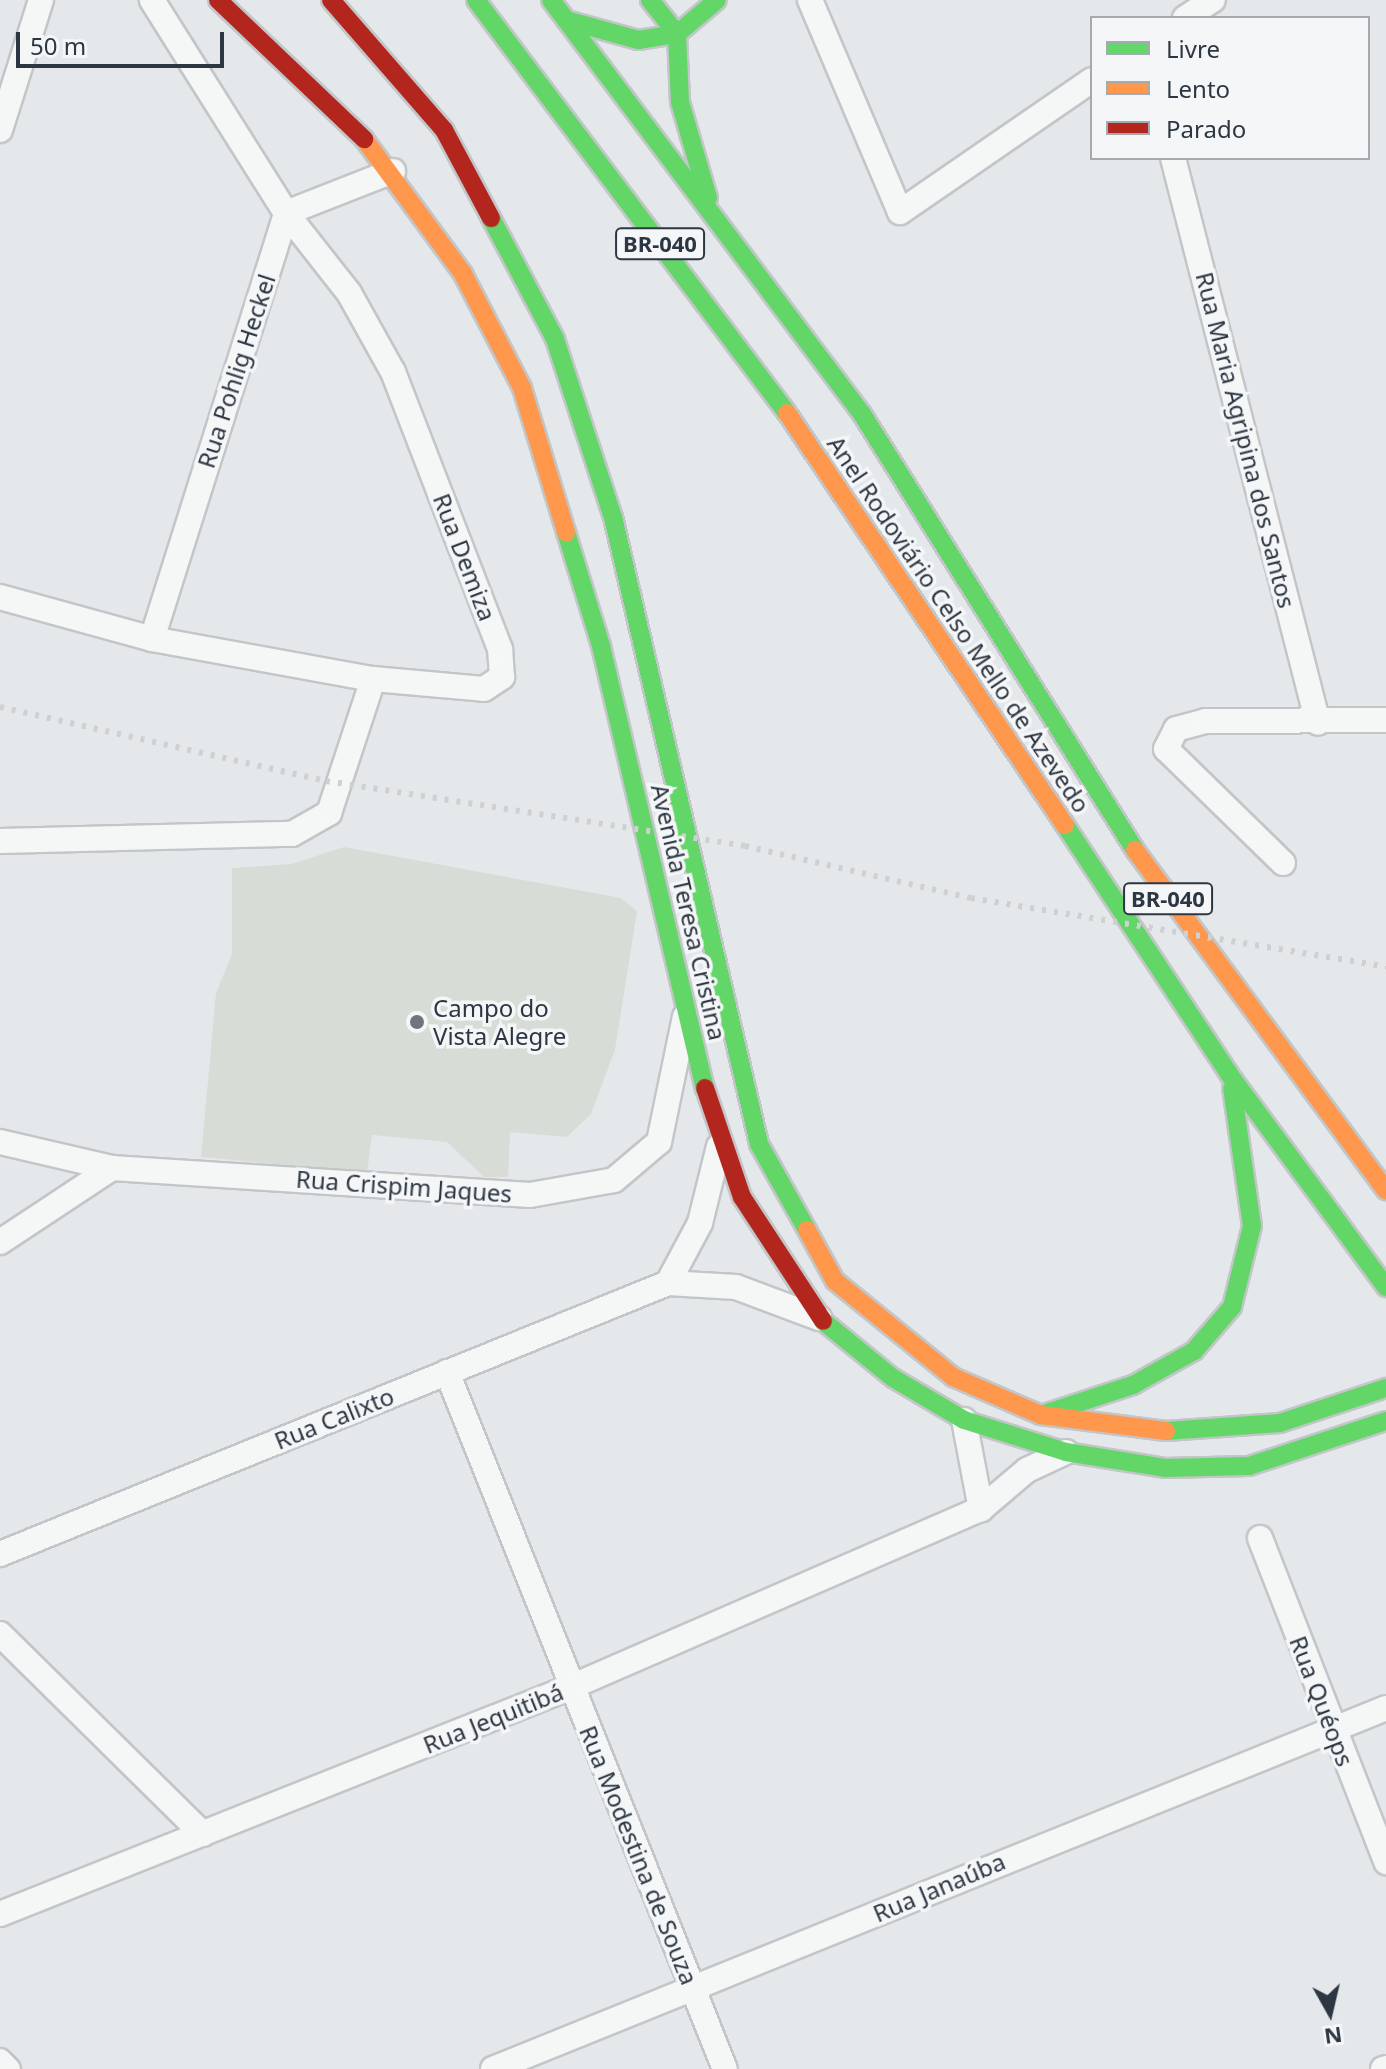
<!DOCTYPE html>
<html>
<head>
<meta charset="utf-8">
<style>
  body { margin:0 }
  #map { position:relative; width:1386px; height:2069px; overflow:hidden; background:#e5e8ea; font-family:"Noto Sans",sans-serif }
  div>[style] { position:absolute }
  .green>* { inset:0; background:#d7ddd6 }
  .roads { filter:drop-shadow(2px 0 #c3c6c8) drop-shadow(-2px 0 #c3c6c8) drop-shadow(0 2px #c3c6c8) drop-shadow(0 -2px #c3c6c8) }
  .street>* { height:24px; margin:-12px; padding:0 12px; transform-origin:12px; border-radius:12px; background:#f5f6f6 }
  .fast>* { height:18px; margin:-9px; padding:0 9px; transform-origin:9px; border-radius:9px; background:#63d668 }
  .slow>* { height:18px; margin:-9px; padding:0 9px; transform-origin:9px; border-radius:9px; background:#ff974d }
  .jam>* { height:18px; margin:-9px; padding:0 9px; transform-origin:9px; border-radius:9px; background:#b3261e }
  .rail>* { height:6px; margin-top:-3px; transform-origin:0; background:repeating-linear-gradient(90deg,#ced0d1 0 4px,transparent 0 12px) }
  .dots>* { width:22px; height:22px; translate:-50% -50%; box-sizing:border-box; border:4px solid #f4f6f8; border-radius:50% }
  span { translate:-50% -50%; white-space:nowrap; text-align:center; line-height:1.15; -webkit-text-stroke:7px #f4f6f8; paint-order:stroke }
  .shield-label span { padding:2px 6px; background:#f4f6f8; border:2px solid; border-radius:6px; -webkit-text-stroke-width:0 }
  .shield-label { font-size:22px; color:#2d3742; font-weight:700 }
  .street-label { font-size:24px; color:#2d3742 }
  .poi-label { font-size:24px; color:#2d3742 }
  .left { translate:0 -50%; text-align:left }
  .legend { position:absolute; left:1090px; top:16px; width:280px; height:144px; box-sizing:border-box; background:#f4f6f8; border:2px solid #a4aaaf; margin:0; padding:10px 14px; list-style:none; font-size:24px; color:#2d3742 }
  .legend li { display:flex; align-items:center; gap:16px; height:40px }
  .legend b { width:40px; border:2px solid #a4aaaf }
  .north { position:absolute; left:1290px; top:1973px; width:80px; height:80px; -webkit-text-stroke:6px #f4f6f8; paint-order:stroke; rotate:172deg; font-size:22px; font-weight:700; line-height:32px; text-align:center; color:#2d3742 }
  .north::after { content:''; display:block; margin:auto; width:28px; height:36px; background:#2d3742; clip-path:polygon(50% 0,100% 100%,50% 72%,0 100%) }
  .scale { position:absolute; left:16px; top:32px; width:208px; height:36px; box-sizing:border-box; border:4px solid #2d3742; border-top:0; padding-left:10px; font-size:24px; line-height:28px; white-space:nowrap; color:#2d3742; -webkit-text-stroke:6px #f4f6f8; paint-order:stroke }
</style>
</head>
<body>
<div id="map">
  <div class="green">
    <i style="clip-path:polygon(344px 847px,621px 898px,637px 911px,615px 1050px,591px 1114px,567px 1137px,510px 1132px,508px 1177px,484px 1177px,447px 1142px,372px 1135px,367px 1173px,201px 1157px,216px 993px,232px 954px,232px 868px,292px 864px)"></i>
  </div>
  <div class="roads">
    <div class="street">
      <i style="left:810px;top:0;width:230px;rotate:67deg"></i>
      <i style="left:900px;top:212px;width:233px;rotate:-34.5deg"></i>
      <i style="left:1185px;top:18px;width:33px;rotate:-33deg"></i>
      <i style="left:0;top:130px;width:136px;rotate:-72.5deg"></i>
      <i style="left:1173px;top:158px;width:583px;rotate:75.61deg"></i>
      <i style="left:286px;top:213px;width:115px;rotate:-21.4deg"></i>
      <i style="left:0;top:597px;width:158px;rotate:15.4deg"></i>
      <i style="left:152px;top:639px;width:225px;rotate:10.3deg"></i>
      <i style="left:373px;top:679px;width:111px;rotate:5.1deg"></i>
      <i style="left:484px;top:689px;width:22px;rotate:-34deg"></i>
      <i style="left:502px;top:677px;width:28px;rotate:-94deg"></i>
      <i style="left:500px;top:649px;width:297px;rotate:-111.1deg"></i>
      <i style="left:393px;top:372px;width:90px;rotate:-119.1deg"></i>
      <i style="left:349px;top:293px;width:102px;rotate:-128.2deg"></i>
      <i style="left:286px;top:213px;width:252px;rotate:-122.2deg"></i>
      <i style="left:152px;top:639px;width:447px;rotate:-72.5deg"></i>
      <i style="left:0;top:841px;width:292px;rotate:-1.4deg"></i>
      <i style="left:292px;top:834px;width:43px;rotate:-29.6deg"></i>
      <i style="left:329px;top:813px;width:141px;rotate:-71.8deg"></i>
      <i style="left:1283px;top:863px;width:163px;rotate:-135.7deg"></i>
      <i style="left:1166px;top:749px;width:22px;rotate:-63deg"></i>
      <i style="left:1176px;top:729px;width:30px;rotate:-15deg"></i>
      <i style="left:1205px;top:721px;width:181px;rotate:-0.3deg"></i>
      <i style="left:0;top:1142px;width:115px;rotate:13.1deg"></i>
      <i style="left:112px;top:1168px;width:419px;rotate:3.7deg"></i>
      <i style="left:530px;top:1195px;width:85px;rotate:-10.1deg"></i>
      <i style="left:614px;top:1180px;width:59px;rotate:-40.2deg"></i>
      <i style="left:659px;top:1142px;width:128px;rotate:-78.3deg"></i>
      <i style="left:0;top:1242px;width:134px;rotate:-33.5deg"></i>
      <i style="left:668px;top:1283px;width:68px;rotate:-61.9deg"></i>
      <i style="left:700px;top:1223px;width:79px;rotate:-76.1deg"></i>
      <i style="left:447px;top:1372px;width:750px;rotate:68.26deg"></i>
      <i style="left:964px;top:1420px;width:91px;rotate:79.2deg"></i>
      <i style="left:1260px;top:1538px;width:348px;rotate:68.7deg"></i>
      <i style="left:0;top:1554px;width:721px;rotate:-22.08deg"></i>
      <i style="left:668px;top:1283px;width:68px;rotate:3.4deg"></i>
      <i style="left:736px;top:1287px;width:89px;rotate:20.5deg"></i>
      <i style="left:0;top:1634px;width:285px;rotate:44.6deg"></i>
      <i style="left:0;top:1914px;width:614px;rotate:-21.68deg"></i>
      <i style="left:571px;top:1687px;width:447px;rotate:-23.5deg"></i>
      <i style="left:981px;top:1509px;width:60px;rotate:-40.3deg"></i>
      <i style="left:1027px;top:1470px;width:43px;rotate:-24.8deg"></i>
      <i style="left:0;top:2061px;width:11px;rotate:45deg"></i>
      <i style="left:493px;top:2069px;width:963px;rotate:-22.01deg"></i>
      <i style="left:1383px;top:2069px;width:3px;rotate:-18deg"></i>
    </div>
    <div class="fast">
      <i style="left:476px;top:0;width:517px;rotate:53.02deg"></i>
      <i style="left:551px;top:0;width:518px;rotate:53.09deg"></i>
      <i style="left:862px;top:414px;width:514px;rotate:57.95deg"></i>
      <i style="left:650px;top:0;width:43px;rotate:51.5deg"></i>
      <i style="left:566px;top:20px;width:75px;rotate:15.5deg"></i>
      <i style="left:638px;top:40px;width:39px;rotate:-9deg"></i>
      <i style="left:677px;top:34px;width:52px;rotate:-40.4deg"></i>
      <i style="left:677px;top:34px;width:68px;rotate:87.5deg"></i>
      <i style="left:680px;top:102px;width:100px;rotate:73.7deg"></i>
      <i style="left:491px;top:218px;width:137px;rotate:62.1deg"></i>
      <i style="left:555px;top:339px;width:187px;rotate:72deg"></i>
      <i style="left:613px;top:517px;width:644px;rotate:76.89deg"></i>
      <i style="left:759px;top:1144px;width:98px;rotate:60.8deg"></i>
      <i style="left:566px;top:532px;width:119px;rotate:72.9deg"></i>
      <i style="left:601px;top:646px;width:454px;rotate:76.8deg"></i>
      <i style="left:1065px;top:825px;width:298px;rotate:56.6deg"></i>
      <i style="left:1229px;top:1074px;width:265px;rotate:53.6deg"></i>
      <i style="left:823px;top:1321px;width:90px;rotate:39.2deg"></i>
      <i style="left:893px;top:1378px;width:82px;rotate:30.6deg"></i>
      <i style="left:964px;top:1420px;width:107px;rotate:17.4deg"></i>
      <i style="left:1066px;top:1452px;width:100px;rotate:9.2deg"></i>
      <i style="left:1165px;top:1468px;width:84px;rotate:-1.4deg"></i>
      <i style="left:1249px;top:1466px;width:144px;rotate:-18.2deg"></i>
      <i style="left:1041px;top:1415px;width:97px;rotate:-18.1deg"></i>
      <i style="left:1133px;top:1385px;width:70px;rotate:-29.1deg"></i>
      <i style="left:1194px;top:1351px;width:58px;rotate:-49.2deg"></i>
      <i style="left:1232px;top:1307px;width:83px;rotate:-76.1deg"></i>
      <i style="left:1252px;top:1226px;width:139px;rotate:-98.2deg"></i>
      <i style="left:1166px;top:1431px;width:114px;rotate:-4deg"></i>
      <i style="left:1280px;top:1423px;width:112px;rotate:-18.3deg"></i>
    </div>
    <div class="slow">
      <i style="left:364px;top:139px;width:167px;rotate:53.7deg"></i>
      <i style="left:463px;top:274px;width:128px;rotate:62.6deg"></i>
      <i style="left:522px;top:388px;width:151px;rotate:73deg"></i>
      <i style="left:787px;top:413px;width:497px;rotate:56deg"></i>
      <i style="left:1135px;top:850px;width:423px;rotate:53.6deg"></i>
      <i style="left:807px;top:1230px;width:58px;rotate:61.2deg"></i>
      <i style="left:835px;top:1281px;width:152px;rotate:39.1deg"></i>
      <i style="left:953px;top:1377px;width:96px;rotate:23.4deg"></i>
      <i style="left:1041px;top:1415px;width:126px;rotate:7.3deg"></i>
    </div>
    <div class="jam">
      <i style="left:218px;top:0;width:202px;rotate:43.6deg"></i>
      <i style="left:331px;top:0;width:172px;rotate:49deg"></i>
      <i style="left:444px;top:130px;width:100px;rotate:61.9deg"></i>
      <i style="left:705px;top:1088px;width:115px;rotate:71.3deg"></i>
      <i style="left:742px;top:1197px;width:148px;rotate:56.8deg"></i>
    </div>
  </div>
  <div class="rail">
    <i style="left:0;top:707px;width:334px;rotate:12.8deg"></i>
    <i style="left:326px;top:781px;width:424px;rotate:8.8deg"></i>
    <i style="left:745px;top:846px;width:232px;rotate:13deg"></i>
    <i style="left:971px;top:898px;width:421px;rotate:9.4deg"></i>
  </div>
  <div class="dots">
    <i style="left:417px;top:1022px;background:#6d757d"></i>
  </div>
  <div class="shield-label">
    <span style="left:660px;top:244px">BR-040</span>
    <span style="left:1168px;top:899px">BR-040</span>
  </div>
  <div class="street-label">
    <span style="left:236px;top:371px;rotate:-72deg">Rua Pohlig Heckel</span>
    <span style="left:1246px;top:440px;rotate:76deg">Rua Maria Agripina dos Santos</span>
    <span style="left:465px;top:557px;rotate:69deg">Rua Demiza</span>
    <span style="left:959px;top:624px;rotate:56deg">Anel Rodoviário Celso Mello de Azevedo</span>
    <span style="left:689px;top:912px;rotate:77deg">Avenida Teresa Cristina</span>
    <span style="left:404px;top:1186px;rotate:4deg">Rua Crispim Jaques</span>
    <span style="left:334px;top:1418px;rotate:-22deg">Rua Calixto</span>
    <span style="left:1322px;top:1701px;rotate:69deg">Rua Quéops</span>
    <span style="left:493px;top:1718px;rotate:-22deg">Rua Jequitibá</span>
    <span style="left:639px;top:1855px;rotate:68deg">Rua Modestina de Souza</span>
    <span style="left:939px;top:1887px;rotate:-23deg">Rua Janaúba</span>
  </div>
  <div class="poi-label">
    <span class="left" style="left:433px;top:1022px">Campo do<br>Vista Alegre</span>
  </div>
  <ul class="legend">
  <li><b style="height:10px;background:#63d668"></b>Livre</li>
  <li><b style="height:10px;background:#ff974d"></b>Lento</li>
  <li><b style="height:10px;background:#b3261e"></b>Parado</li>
  </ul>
  <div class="north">N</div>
  <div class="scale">50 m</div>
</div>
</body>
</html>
